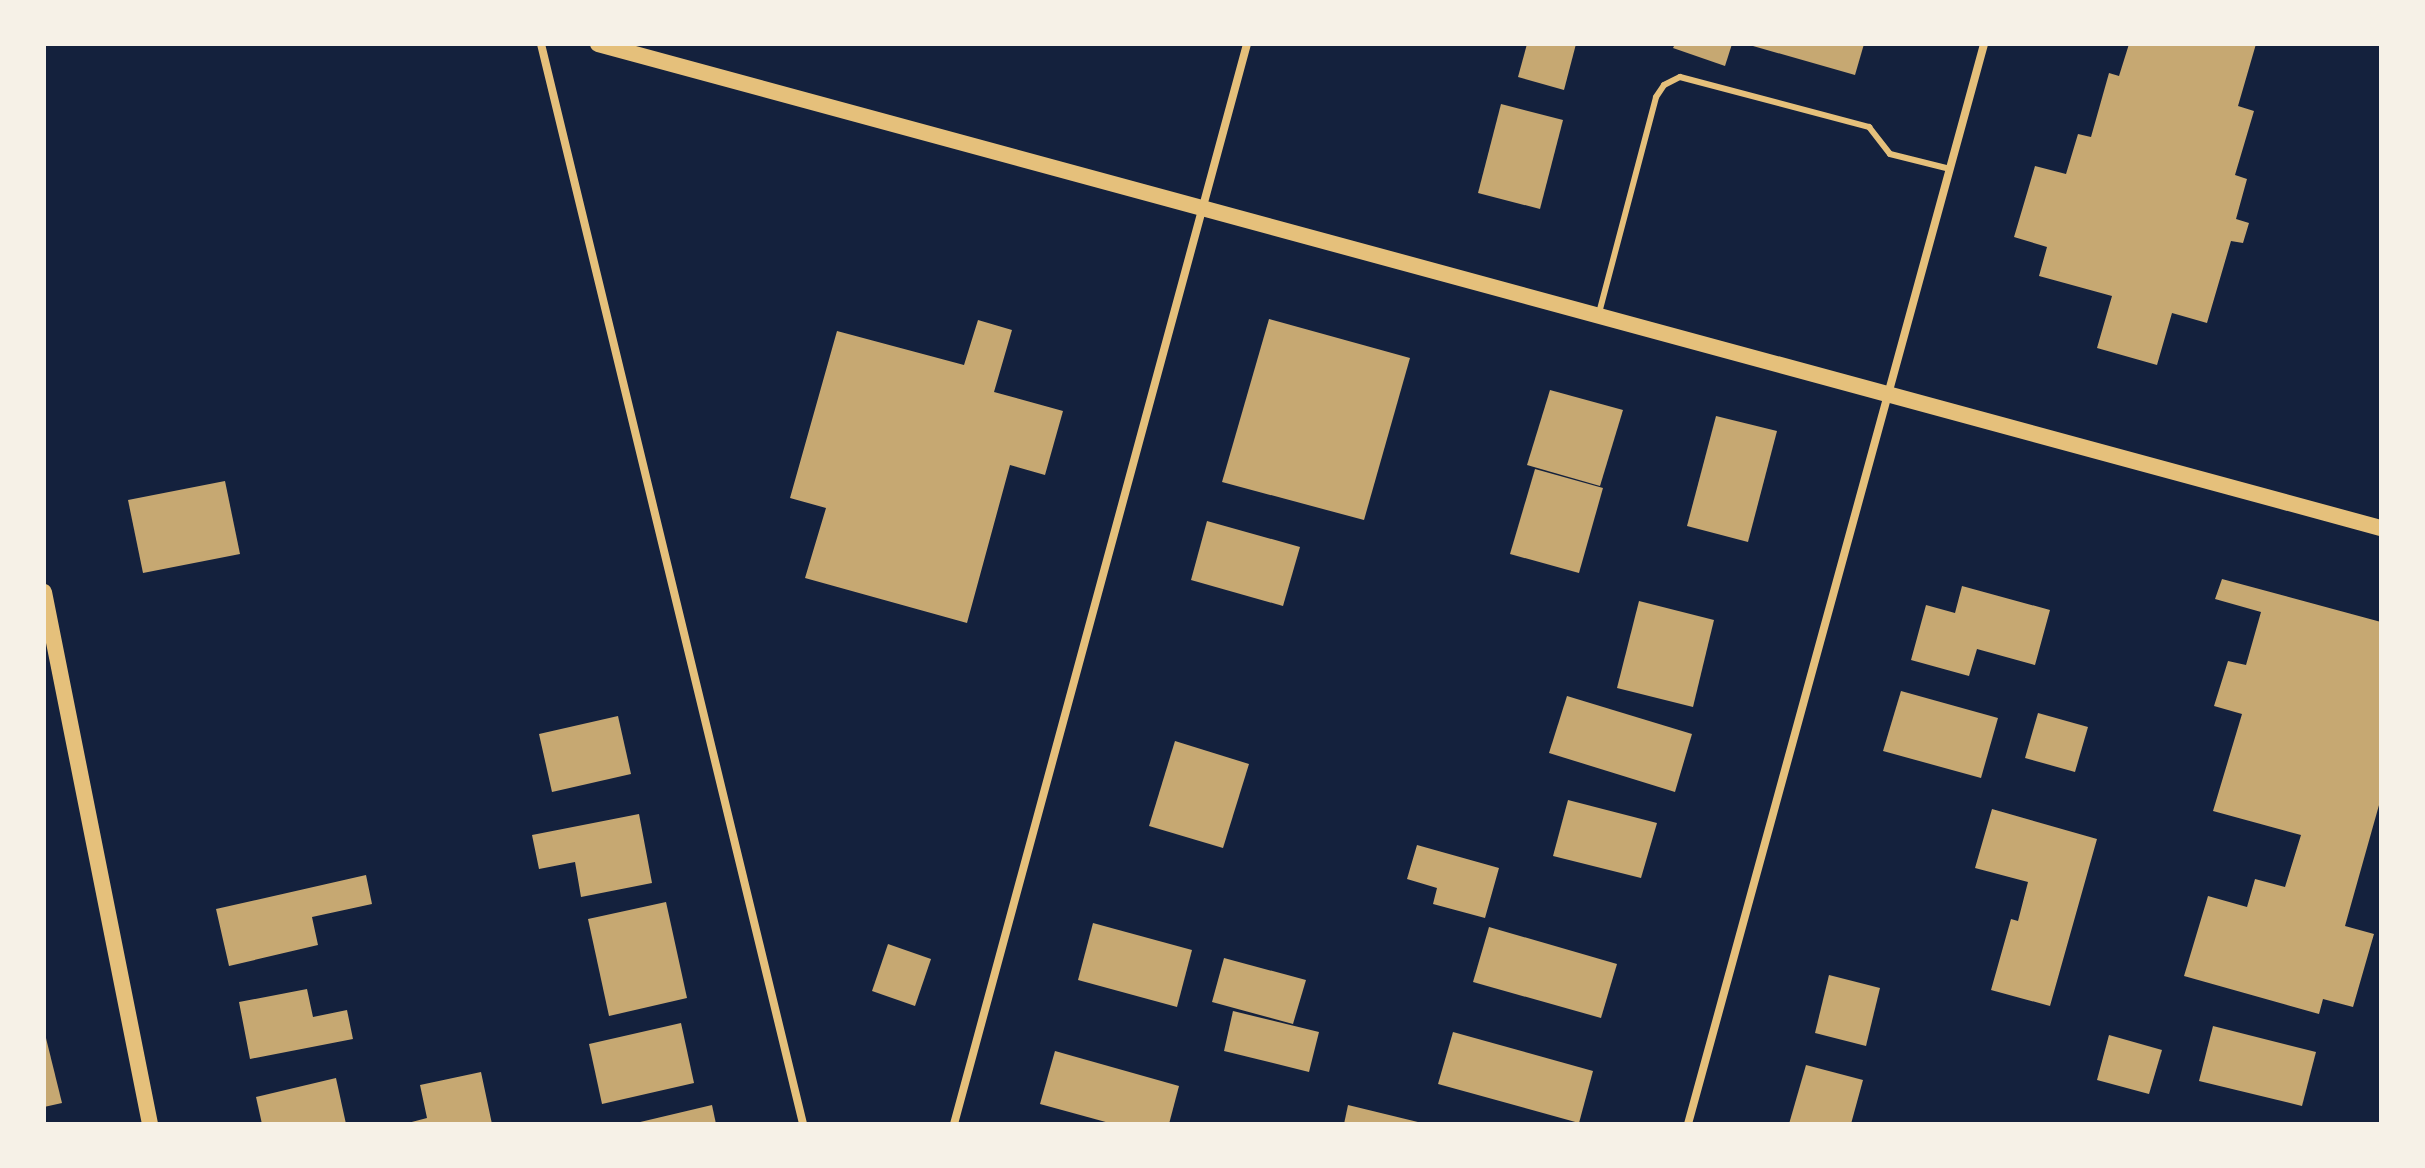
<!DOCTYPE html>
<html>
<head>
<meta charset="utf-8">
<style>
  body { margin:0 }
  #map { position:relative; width:2425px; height:1168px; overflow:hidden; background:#14213d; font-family:"Asap Condensed",sans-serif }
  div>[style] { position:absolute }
  .building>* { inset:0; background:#c6a872 }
  .service>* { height:6px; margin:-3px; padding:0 3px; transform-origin:3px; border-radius:3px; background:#e5c07b }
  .minor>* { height:8px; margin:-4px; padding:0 4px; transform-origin:4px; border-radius:4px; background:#e5c07b }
  .secondary>* { height:16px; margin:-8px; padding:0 8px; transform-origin:8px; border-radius:8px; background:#e5c07b }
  span { translate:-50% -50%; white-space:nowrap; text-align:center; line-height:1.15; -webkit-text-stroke:8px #f6f1e7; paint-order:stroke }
  .frame { position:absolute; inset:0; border:46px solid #f6f1e7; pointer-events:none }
</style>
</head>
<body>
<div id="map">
  <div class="building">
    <i style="clip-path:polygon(1527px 44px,1576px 44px,1564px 90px,1518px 77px)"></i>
    <i style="clip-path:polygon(1675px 44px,1732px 44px,1725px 66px,1673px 48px)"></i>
    <i style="clip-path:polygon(1746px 44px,1864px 44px,1855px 75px)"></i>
    <i style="clip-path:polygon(2129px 44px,2256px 44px,2238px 106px,2254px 111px,2235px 175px,2247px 179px,2236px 219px,2249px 223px,2243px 243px,2231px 241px,2207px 323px,2172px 313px,2157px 365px,2097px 348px,2112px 296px,2039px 276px,2047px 247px,2014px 237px,2035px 166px,2066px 174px,2078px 134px,2091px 137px,2109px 73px,2119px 76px)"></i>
    <i style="clip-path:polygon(1501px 104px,1563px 120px,1540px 209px,1478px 193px)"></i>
    <i style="clip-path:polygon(1269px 319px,1410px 358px,1364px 520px,1222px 482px)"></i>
    <i style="clip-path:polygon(978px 320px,1012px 330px,994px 392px,1063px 411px,1045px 475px,1010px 465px,967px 623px,805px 578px,826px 508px,790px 498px,837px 331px,964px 365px)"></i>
    <i style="clip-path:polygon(1550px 390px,1623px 410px,1600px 486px,1527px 465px)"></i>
    <i style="clip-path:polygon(1716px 416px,1777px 431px,1748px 542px,1687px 526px)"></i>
    <i style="clip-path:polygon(1535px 469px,1603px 488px,1579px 573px,1510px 554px)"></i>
    <i style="clip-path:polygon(225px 481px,240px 554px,143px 573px,128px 500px)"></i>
    <i style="clip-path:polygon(1207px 521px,1300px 547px,1283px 606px,1191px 580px)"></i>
    <i style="clip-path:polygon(2222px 579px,2381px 622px,2381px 798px,2345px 926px,2374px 934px,2353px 1007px,2323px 999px,2319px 1014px,2184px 976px,2208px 896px,2247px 907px,2255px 879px,2285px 887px,2301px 835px,2213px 811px,2242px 714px,2214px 706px,2228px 661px,2246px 665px,2261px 612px,2215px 599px)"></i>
    <i style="clip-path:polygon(1962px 586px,2050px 610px,2035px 665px,1977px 649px,1969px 676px,1911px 660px,1926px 605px,1955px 613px)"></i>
    <i style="clip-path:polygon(1639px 601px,1714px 620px,1693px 707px,1617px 688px)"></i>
    <i style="clip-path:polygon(1901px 691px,1998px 718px,1981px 778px,1883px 751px)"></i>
    <i style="clip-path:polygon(1567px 696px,1692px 734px,1675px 792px,1549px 753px)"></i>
    <i style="clip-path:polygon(2038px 713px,2088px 727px,2075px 772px,2025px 758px)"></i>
    <i style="clip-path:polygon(618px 716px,631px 774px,552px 792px,539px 734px)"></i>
    <i style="clip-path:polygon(1175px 741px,1249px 764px,1223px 848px,1149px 826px)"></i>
    <i style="clip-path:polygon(1568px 800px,1657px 823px,1641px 878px,1553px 856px)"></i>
    <i style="clip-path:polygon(1992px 809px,2097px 839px,2050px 1006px,1991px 990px,2011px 919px,2018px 921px,2028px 882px,1975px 868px)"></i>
    <i style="clip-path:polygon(639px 814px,652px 883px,581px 897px,575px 862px,539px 869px,532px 835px)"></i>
    <i style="clip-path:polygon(1417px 845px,1499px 868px,1485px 918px,1433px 904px,1437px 888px,1407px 879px)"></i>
    <i style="clip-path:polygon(366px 875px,372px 904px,312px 917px,318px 945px,229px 966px,216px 909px)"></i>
    <i style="clip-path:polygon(666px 902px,687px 998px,609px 1016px,588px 919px)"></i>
    <i style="clip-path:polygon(1093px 923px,1192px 950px,1177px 1007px,1078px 980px)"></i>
    <i style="clip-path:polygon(1489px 927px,1617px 964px,1601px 1018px,1473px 982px)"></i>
    <i style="clip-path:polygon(888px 944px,931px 959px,915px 1006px,872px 991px)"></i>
    <i style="clip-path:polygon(1224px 958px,1306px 980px,1293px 1024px,1212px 1002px)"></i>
    <i style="clip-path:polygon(1829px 975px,1880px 988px,1866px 1046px,1815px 1033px)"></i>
    <i style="clip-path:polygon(307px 989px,313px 1017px,347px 1010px,353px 1039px,250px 1059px,239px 1002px)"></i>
    <i style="clip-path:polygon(1233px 1011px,1319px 1032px,1309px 1072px,1224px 1051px)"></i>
    <i style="clip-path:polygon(681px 1023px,694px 1083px,602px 1104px,589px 1044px)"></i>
    <i style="clip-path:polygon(2213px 1026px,2316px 1052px,2302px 1106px,2199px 1081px)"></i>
    <i style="clip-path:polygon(44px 1030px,62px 1103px,44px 1107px)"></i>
    <i style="clip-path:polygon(1453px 1032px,1593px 1071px,1579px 1123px,1438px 1084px)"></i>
    <i style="clip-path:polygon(2109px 1035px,2162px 1050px,2149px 1094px,2097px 1080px)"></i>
    <i style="clip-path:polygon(1055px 1051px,1179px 1086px,1169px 1124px,1113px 1124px,1040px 1104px)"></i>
    <i style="clip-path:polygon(1806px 1065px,1863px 1080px,1851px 1124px,1789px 1124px)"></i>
    <i style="clip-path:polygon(481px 1072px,492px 1124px,404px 1124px,427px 1118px,420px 1085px)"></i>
    <i style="clip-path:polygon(336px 1078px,346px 1124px,262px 1124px,256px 1097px)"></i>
    <i style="clip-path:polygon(712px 1105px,716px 1124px,636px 1124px,636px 1123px)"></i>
    <i style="clip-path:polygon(1348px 1105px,1422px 1123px,1422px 1124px,1344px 1124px)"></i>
  </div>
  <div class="service">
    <i style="left:1599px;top:313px;width:223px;rotate:-75.2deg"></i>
    <i style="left:1656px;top:97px;width:14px;rotate:-56deg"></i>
    <i style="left:1664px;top:85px;width:18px;rotate:-27deg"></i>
    <i style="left:1680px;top:77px;width:196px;rotate:14.8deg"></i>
    <i style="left:1869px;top:127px;width:34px;rotate:52deg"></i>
    <i style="left:1890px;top:154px;width:62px;rotate:14deg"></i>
  </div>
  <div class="minor">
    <i style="left:541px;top:44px;width:1111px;rotate:76.36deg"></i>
    <i style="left:954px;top:1124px;width:1119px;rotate:-74.82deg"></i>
    <i style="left:1688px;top:1124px;width:1120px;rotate:-74.67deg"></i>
  </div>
  <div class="secondary">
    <i style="left:598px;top:44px;width:1848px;rotate:15.19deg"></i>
    <i style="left:44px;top:592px;width:542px;rotate:78.73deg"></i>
  </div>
  <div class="frame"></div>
</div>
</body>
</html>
